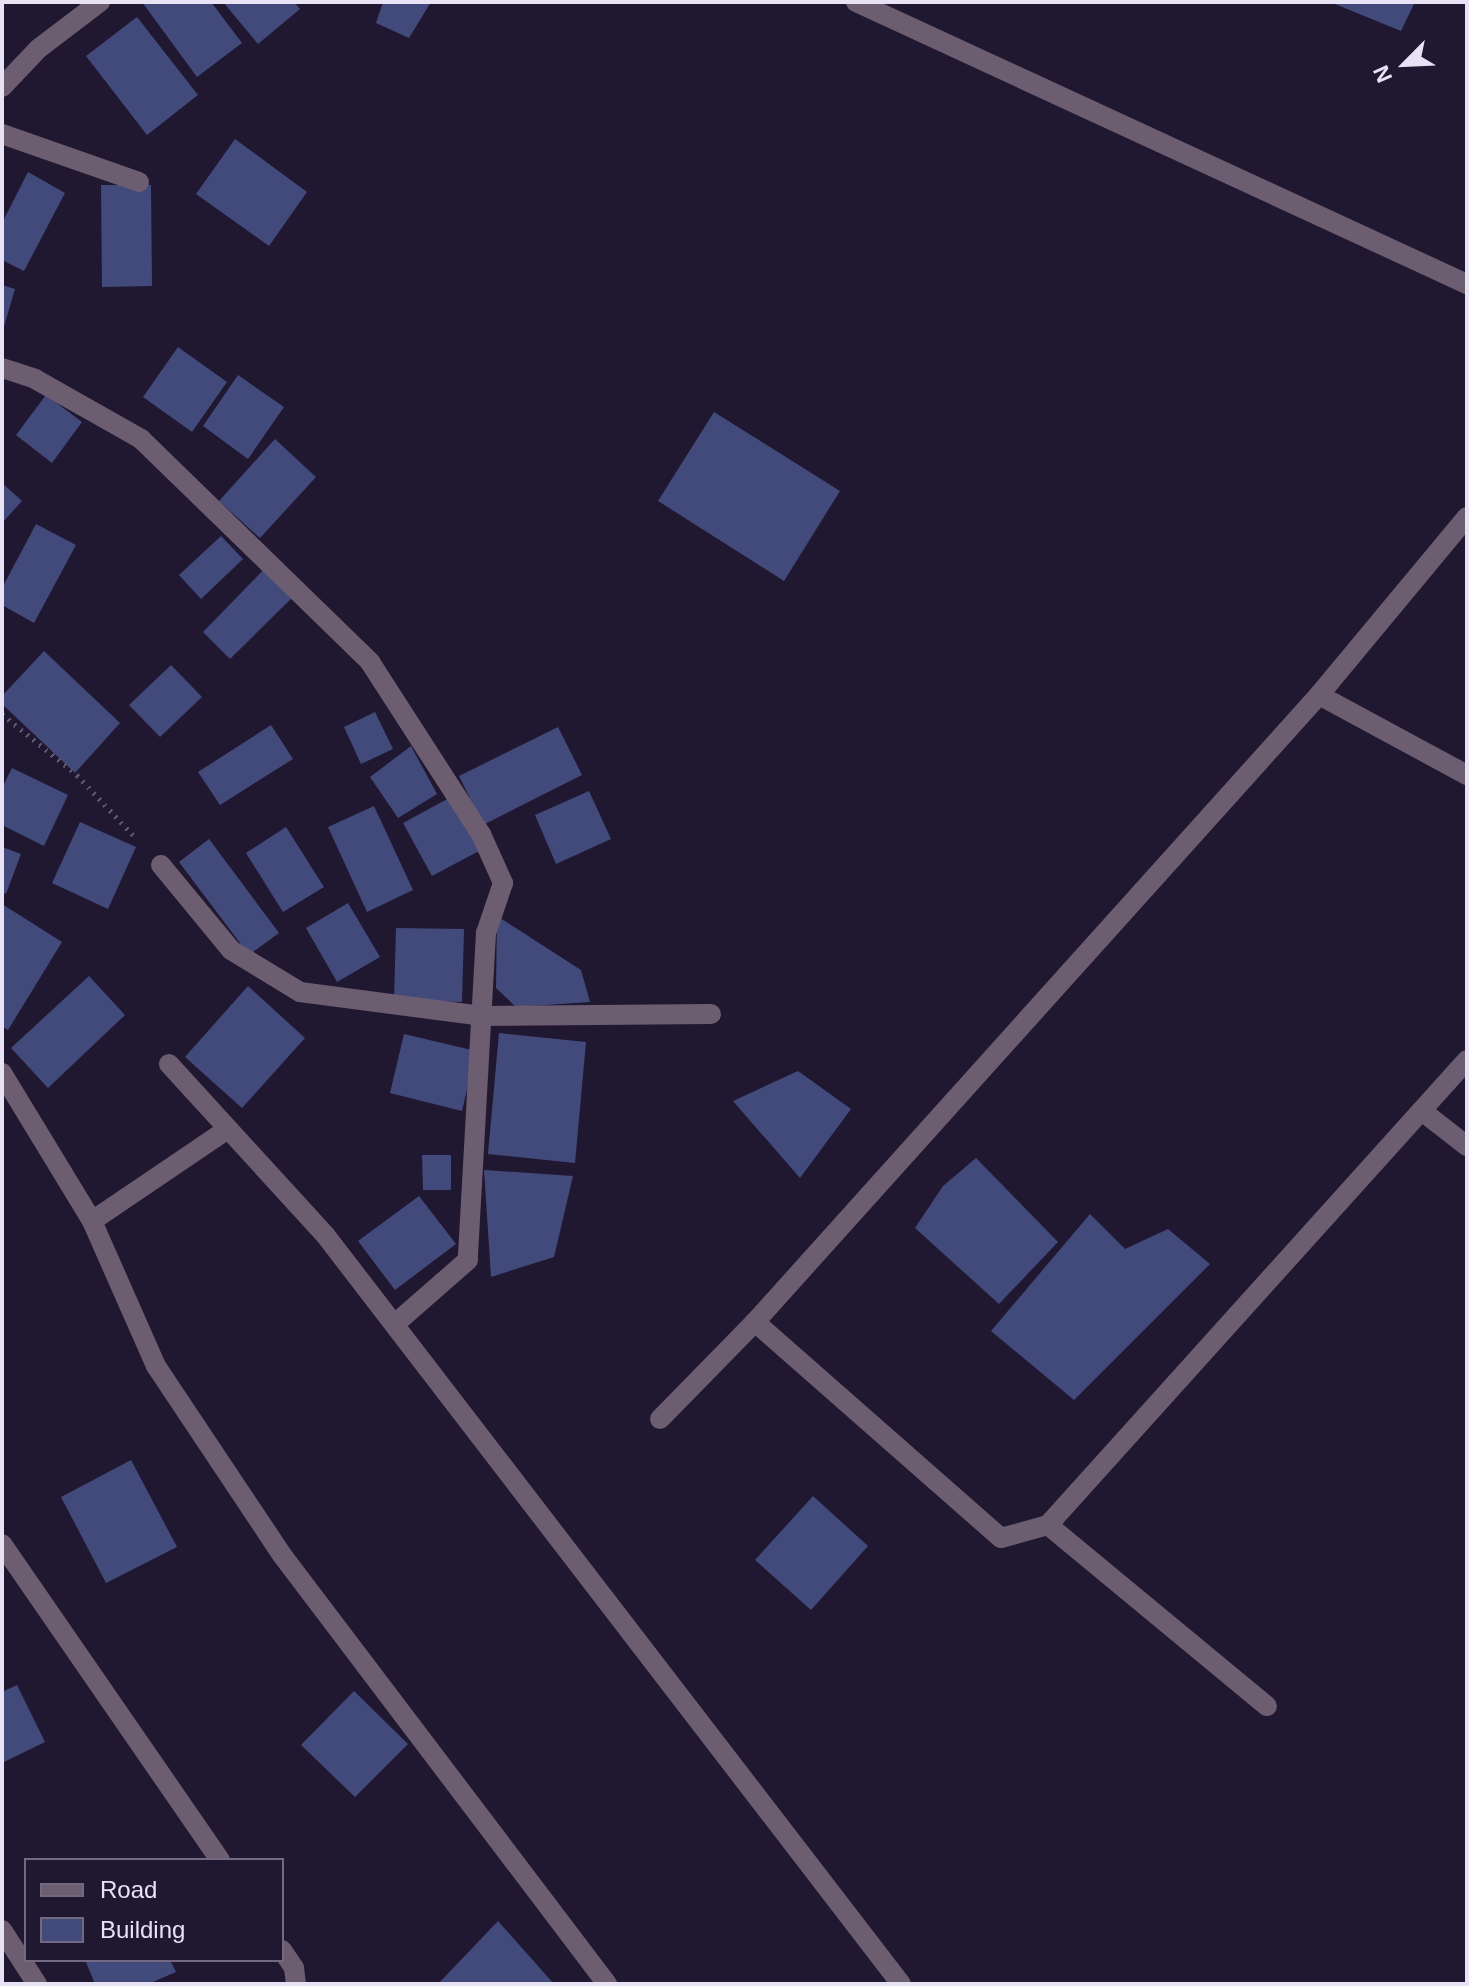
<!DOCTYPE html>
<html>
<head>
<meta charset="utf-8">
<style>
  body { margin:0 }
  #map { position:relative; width:1469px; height:1986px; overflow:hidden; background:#201831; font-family:Arial,sans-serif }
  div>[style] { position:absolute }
  .building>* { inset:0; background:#42497b }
  .path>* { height:5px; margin-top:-2.5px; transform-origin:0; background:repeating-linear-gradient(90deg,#5e576e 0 2px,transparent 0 8px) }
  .minor>* { height:20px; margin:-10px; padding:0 10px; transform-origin:10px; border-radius:10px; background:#6d5d71 }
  span { translate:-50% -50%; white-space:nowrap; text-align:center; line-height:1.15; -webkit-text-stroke:7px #201831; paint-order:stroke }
  .frame { position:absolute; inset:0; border:4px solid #e7e3f4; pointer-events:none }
  .legend { position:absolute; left:24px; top:1858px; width:260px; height:104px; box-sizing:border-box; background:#201831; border:2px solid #70697f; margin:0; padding:10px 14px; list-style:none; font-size:24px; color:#e7e3f4 }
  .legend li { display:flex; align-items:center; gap:16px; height:40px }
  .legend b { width:40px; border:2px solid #70697f }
  .north { position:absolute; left:1365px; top:24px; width:80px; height:80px; -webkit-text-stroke:6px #201831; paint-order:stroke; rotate:246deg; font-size:22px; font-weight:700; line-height:32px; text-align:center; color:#e7e3f4 }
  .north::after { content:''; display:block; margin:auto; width:28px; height:36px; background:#e7e3f4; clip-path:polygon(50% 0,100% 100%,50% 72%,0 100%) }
</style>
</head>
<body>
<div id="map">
  <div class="building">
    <i style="clip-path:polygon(142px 2px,211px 2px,242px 43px,197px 77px)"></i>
    <i style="clip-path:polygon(223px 2px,294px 2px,300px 9px,258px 44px)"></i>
    <i style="clip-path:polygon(383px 2px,431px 2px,409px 38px,376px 23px)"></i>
    <i style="clip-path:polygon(1330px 2px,1415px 2px,1401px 31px)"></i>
    <i style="clip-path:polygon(137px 17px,198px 95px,147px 135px,86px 56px)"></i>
    <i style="clip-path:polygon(235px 139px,307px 192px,269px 246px,196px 194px)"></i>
    <i style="clip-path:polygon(28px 172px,65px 193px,24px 271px,2px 260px,2px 223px)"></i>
    <i style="clip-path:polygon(101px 185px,151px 185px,152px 286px,102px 287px)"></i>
    <i style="clip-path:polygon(2px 285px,15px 289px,3px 330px,2px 330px)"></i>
    <i style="clip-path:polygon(178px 347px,227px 382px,192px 432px,143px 397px)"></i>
    <i style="clip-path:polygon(238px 375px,284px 407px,248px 459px,203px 426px)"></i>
    <i style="clip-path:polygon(46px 395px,82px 422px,52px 463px,16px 435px)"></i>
    <i style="clip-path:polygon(714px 412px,840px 491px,784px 581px,658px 501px)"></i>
    <i style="clip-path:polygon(275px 439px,316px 477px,260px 538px,219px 501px)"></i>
    <i style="clip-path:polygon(2px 483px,22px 501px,2px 523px)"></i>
    <i style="clip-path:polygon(36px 524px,76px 545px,34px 623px,2px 605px,2px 588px)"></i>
    <i style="clip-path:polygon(221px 536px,243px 559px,201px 599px,179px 575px)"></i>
    <i style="clip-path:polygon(271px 562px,299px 591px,230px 659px,203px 632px)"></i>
    <i style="clip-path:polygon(44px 651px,120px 723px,75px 773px,2px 704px,2px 696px)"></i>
    <i style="clip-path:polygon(171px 665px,202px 697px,160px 737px,129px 705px)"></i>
    <i style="clip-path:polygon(375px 712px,393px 749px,361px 764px,344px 727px)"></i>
    <i style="clip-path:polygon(271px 725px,293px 759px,220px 805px,198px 772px)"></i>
    <i style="clip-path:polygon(558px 727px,582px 775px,483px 825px,459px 776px)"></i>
    <i style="clip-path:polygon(411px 746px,437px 794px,398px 818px,370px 777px)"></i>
    <i style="clip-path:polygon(12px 768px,68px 795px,44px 846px,2px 825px,2px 788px)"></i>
    <i style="clip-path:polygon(589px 791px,611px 839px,556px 864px,535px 815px)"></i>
    <i style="clip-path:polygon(451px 797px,481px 850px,432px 876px,403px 823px)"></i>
    <i style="clip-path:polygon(374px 806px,413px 890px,367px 912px,328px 827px)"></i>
    <i style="clip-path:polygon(80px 822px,136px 847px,108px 909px,52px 883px)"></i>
    <i style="clip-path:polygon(286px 827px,324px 887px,283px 912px,246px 853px)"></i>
    <i style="clip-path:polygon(209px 839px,279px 933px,249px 955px,179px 862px)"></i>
    <i style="clip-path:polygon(2px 847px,21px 854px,6px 894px,2px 892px)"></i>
    <i style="clip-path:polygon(348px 903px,380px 957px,337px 982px,306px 928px)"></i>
    <i style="clip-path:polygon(2px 904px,62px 942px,8px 1030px,2px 1026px)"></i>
    <i style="clip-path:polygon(497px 916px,581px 970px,590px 1002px,516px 1007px,496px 988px)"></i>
    <i style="clip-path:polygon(396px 928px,464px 929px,462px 1002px,394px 1000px)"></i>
    <i style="clip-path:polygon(89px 976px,125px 1015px,48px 1088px,11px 1048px)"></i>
    <i style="clip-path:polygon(248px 986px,305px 1038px,242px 1108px,185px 1057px)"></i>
    <i style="clip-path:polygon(499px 1033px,586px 1042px,575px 1163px,488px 1154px)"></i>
    <i style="clip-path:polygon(404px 1034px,476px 1051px,462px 1111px,390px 1093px)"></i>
    <i style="clip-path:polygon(798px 1071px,851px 1109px,800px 1178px,733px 1101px)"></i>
    <i style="clip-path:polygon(422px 1155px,451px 1155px,451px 1190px,423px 1190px)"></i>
    <i style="clip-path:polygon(976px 1158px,1058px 1242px,999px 1304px,915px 1228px,943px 1186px)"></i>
    <i style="clip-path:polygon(484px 1170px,573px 1176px,554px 1257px,491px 1277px)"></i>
    <i style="clip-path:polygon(419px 1196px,456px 1244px,395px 1290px,358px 1241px)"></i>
    <i style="clip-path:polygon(1090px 1214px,1125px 1249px,1168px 1229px,1210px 1264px,1074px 1400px,991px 1331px)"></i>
    <i style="clip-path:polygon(131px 1460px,177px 1547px,106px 1583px,61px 1497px)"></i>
    <i style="clip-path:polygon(813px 1496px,868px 1546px,811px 1610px,755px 1560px)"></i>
    <i style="clip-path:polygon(17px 1685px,45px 1742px,2px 1763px,2px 1692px)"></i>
    <i style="clip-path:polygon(354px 1691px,408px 1744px,355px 1797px,301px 1745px)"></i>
    <i style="clip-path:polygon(498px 1921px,554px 1984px,438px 1984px)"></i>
    <i style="clip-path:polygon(85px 1960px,170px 1960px,176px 1972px,148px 1984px,95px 1984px)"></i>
  </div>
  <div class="path">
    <i style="left:2px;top:714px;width:97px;rotate:39.1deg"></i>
    <i style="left:77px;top:775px;width:82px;rotate:47deg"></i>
  </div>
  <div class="minor">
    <i style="left:856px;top:2px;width:673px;rotate:24.78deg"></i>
    <i style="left:2px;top:87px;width:52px;rotate:-46.5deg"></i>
    <i style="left:38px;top:49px;width:78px;rotate:-37.2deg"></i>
    <i style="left:2px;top:134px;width:145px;rotate:19.3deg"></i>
    <i style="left:2px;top:368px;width:35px;rotate:18deg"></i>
    <i style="left:35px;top:379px;width:122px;rotate:29.5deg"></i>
    <i style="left:141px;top:439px;width:320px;rotate:44.2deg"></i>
    <i style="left:370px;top:662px;width:205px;rotate:57.2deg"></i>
    <i style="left:481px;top:834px;width:54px;rotate:65.8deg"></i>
    <i style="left:503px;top:883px;width:53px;rotate:108.8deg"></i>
    <i style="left:486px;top:933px;width:327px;rotate:93.2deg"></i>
    <i style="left:468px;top:1260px;width:97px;rotate:138.8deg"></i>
    <i style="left:1319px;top:695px;width:168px;rotate:28.4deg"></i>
    <i style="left:161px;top:865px;width:110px;rotate:50.5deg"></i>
    <i style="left:231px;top:950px;width:81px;rotate:31.3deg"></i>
    <i style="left:300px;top:992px;width:185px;rotate:7.5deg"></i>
    <i style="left:483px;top:1016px;width:228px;rotate:-0.5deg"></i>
    <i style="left:169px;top:1064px;width:233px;rotate:47.6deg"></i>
    <i style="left:326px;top:1236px;width:943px;rotate:52.45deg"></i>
    <i style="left:2px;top:1073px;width:173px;rotate:58.7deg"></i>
    <i style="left:92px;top:1221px;width:158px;rotate:66.2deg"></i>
    <i style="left:156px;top:1366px;width:227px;rotate:56.3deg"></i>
    <i style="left:282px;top:1555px;width:538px;rotate:52.85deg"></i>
    <i style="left:1422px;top:1111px;width:57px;rotate:37.9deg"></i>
    <i style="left:92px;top:1221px;width:164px;rotate:-34.1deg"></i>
    <i style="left:755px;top:1322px;width:327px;rotate:41.3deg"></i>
    <i style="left:1001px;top:1538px;width:49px;rotate:-15.5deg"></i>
    <i style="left:1048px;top:1525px;width:284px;rotate:39.6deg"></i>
    <i style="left:660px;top:1419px;width:136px;rotate:-45.6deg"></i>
    <i style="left:755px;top:1322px;width:843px;rotate:-48.03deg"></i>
    <i style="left:1319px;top:695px;width:231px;rotate:-50.3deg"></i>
    <i style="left:1048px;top:1525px;width:626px;rotate:-47.98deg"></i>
    <i style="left:2px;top:1544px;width:384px;rotate:55.4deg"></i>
    <i style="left:2px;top:1930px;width:64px;rotate:57.1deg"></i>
    <i style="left:282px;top:1950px;width:22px;rotate:56deg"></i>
    <i style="left:294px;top:1968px;width:16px;rotate:83deg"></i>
  </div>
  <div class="frame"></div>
  <ul class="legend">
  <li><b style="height:10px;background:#6d5d71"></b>Road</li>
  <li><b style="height:22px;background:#42497b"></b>Building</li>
  </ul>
  <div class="north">N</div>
</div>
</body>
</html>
